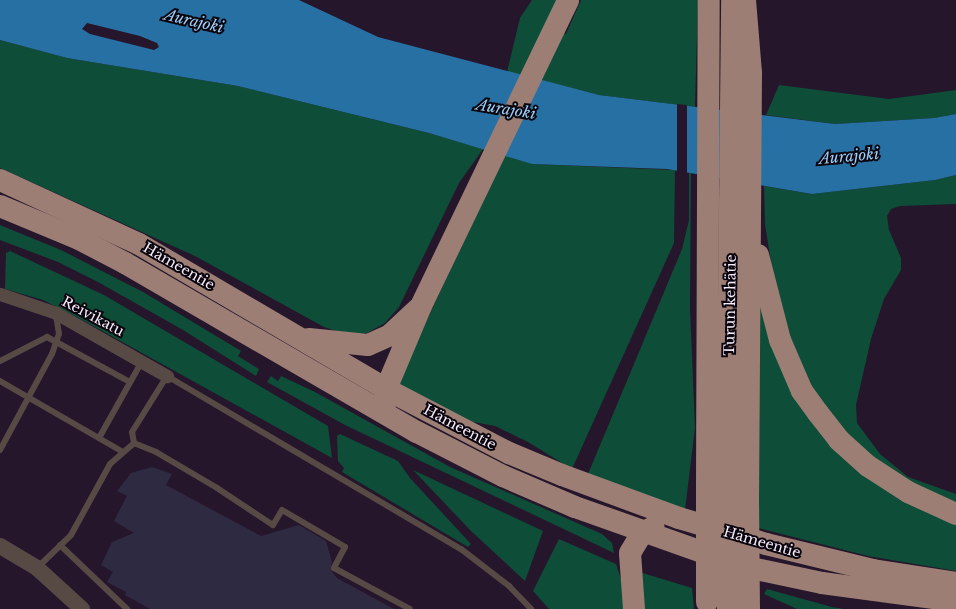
<!DOCTYPE html>
<html>
<head>
<meta charset="utf-8">
<style>
  body { margin:0 }
  #map { position:relative; width:956px; height:609px; overflow:hidden; background:#25162b; font-family:"Libre Baskerville",serif }
  div>[style] { position:absolute }
  .green>* { inset:0; background:#0e4d37 }
  .water>* { inset:0; background:#2770a3 }
  .pier>* { inset:0; background:#25162b }
  .building>* { inset:0; background:#2e2a42 }
  .service>* { height:6px; margin:-3px; padding:0 3px; transform-origin:3px; border-radius:3px; background:#574a45 }
  .minor>* { height:13px; margin:-6.5px; padding:0 6.5px; transform-origin:6.5px; border-radius:6.5px; background:#574a45 }
  .tertiary>* { height:16px; margin:-8px; padding:0 8px; transform-origin:8px; border-radius:8px; background:#574a45 }
  .trunk>* { height:22px; margin:-11px; padding:0 11px; transform-origin:11px; border-radius:11px; background:#9c7e75 }
  .trunk-bridge>* { height:22px; margin:-11px; padding:0 11px; transform-origin:11px; border-radius:11px; background:#9c7e75 }
  span { translate:-50% -50%; white-space:nowrap; text-align:center; line-height:1.15; -webkit-text-stroke:4px #0a050d; paint-order:stroke }
  .street-label { font-size:14px; color:#f5ebfa }
  .water-label { font-size:15px; color:#9acffa; font-style:italic }
</style>
</head>
<body>
<div id="map">
  <div class="green">
    <i style="clip-path:polygon(532px 0,559px 0,562px 32px,566px 34px,581px 0,698px 0,695px 107px,599px 95px,507px 72px,520px 18px)"></i>
    <i style="clip-path:polygon(0 40px,67px 58px,238px 86px,429px 133px,483px 149px,459px 183px,399px 307px,385px 323px,367px 333px,349px 335px,324px 327px,195px 256px,0 168px)"></i>
    <i style="clip-path:polygon(779px 85px,889px 99px,956px 90px,956px 114px,934px 118px,835px 124px,766px 115px)"></i>
    <i style="clip-path:polygon(505px 155px,532px 164px,675px 170px,674px 243px,572px 469px,528px 442px,495px 426px,468px 421px,397px 383px)"></i>
    <i style="clip-path:polygon(689px 173px,691px 173px,690px 308px,695px 428px,685px 510px,588px 474px,682px 249px,689px 220px)"></i>
    <i style="clip-path:polygon(956px 175px,956px 204px,900px 206px,891px 209px,887px 216px,889px 230px,901px 258px,901px 270px,884px 299px,871px 339px,856px 405px,857px 423px,880px 454px,908px 477px,956px 494px,956px 507px,905px 484px,844px 432px,805px 380px,778px 307px,765px 224px,764px 186px,812px 194px,935px 180px)"></i>
    <i style="clip-path:polygon(0 225px,61px 250px,143px 292px,241px 351px,238px 356px,259px 369px,256px 376px,183px 330px,98px 282px,58px 262px,0 240px)"></i>
    <i style="clip-path:polygon(10px 251px,104px 295px,328px 426px,332px 458px,77px 317px,43px 300px,5px 289px,6px 253px)"></i>
    <i style="clip-path:polygon(763px 305px,804px 407px,956px 522px,956px 571px,868px 556px,758px 528px,755px 306px)"></i>
    <i style="clip-path:polygon(271px 376px,278px 381px,281px 376px,315px 392px,450px 467px,602px 534px,612px 543px,614px 553px,345px 425px,267px 382px)"></i>
    <i style="clip-path:polygon(340px 434px,398px 461px,410px 478px,471px 544px,468px 547px,342px 472px,344px 468px,338px 461px,337px 436px)"></i>
    <i style="clip-path:polygon(413px 470px,543px 531px,525px 581px,471px 531px)"></i>
    <i style="clip-path:polygon(559px 539px,616px 564px,622px 582px,625px 609px,549px 609px,533px 591px)"></i>
    <i style="clip-path:polygon(636px 571px,692px 588px,694px 609px,641px 609px)"></i>
    <i style="clip-path:polygon(767px 589px,832px 607px,844px 609px,797px 609px,764px 594px)"></i>
  </div>
  <div class="water">
    <i style="clip-path:polygon(evenodd,0 0,299px 0,378px 37px,599px 95px,835px 124px,934px 118px,956px 114px,956px 175px,935px 180px,812px 194px,667px 169px,532px 164px,429px 133px,238px 86px,67px 58px,0 40px,0 0,87px 23px,140px 36px,157px 43px,159px 47px,154px 50px,90px 34px,82px 29px,87px 23px)"></i>
  </div>
  <div class="pier">
    <i style="clip-path:polygon(677px 104px,687px 105px,687px 175px,677px 173px)"></i>
  </div>
  <div class="building">
    <i style="clip-path:polygon(152px 467px,172px 474px,166px 485px,261px 536px,299px 525px,326px 541px,332px 562px,330px 569px,337px 578px,394px 609px,150px 609px,125px 595px,126px 592px,107px 582px,113px 572px,101px 565px,112px 542px,134px 533px,114px 521px,127px 496px,117px 491px,131px 473px)"></i>
  </div>
  <div class="service">
    <i style="left:0;top:361px;width:53px;rotate:-27.1deg"></i>
    <i style="left:47px;top:337px;width:94px;rotate:28.5deg"></i>
    <i style="left:0;top:381px;width:140px;rotate:30deg"></i>
    <i style="left:99px;top:438px;width:88px;rotate:-60.8deg"></i>
    <i style="left:134px;top:443px;width:11px;rotate:-100deg"></i>
    <i style="left:132px;top:432px;width:66px;rotate:-58deg"></i>
    <i style="left:167px;top:376px;width:341px;rotate:30.5deg"></i>
    <i style="left:461px;top:549px;width:61px;rotate:37.6deg"></i>
    <i style="left:509px;top:586px;width:32px;rotate:46deg"></i>
    <i style="left:0;top:450px;width:109px;rotate:-61.6deg"></i>
    <i style="left:52px;top:354px;width:21px;rotate:-71deg"></i>
    <i style="left:59px;top:334px;width:20px;rotate:-99deg"></i>
    <i style="left:60px;top:545px;width:93px;rotate:43.7deg"></i>
    <i style="left:37px;top:568px;width:47px;rotate:-44.1deg"></i>
    <i style="left:71px;top:535px;width:81px;rotate:-61.2deg"></i>
    <i style="left:110px;top:464px;width:32px;rotate:-41deg"></i>
    <i style="left:134px;top:443px;width:24px;rotate:22deg"></i>
    <i style="left:156px;top:452px;width:71px;rotate:30.5deg"></i>
    <i style="left:217px;top:488px;width:67px;rotate:33.5deg"></i>
    <i style="left:273px;top:525px;width:17px;rotate:-59deg"></i>
    <i style="left:282px;top:510px;width:73px;rotate:30.4deg"></i>
    <i style="left:345px;top:547px;width:24px;rotate:118deg"></i>
    <i style="left:334px;top:568px;width:86px;rotate:28.3deg"></i>
  </div>
  <div class="minor">
    <i style="left:0;top:294px;width:59px;rotate:18.7deg"></i>
    <i style="left:56px;top:313px;width:128px;rotate:29.6deg"></i>
  </div>
  <div class="tertiary">
    <i style="left:0;top:546px;width:43px;rotate:30.7deg"></i>
    <i style="left:37px;top:568px;width:61px;rotate:42.3deg"></i>
  </div>
  <div class="trunk">
    <i style="left:745px;top:0;width:73px;rotate:85.3deg"></i>
    <i style="left:751px;top:73px;width:424px;rotate:90.4deg"></i>
    <i style="left:0;top:180px;width:153px;rotate:24.7deg"></i>
    <i style="left:139px;top:244px;width:286px;rotate:30.4deg"></i>
    <i style="left:386px;top:389px;width:139px;rotate:27.5deg"></i>
    <i style="left:509px;top:453px;width:57px;rotate:22.5deg"></i>
    <i style="left:562px;top:475px;width:125px;rotate:20.2deg"></i>
    <i style="left:679px;top:518px;width:91px;rotate:16.6deg"></i>
    <i style="left:766px;top:544px;width:110px;rotate:13.7deg"></i>
    <i style="left:873px;top:570px;width:84px;rotate:8.9deg"></i>
    <i style="left:0;top:206px;width:86px;rotate:22.7deg"></i>
    <i style="left:79px;top:239px;width:52px;rotate:27.6deg"></i>
    <i style="left:125px;top:263px;width:337px;rotate:30.1deg"></i>
    <i style="left:417px;top:432px;width:97px;rotate:27.1deg"></i>
    <i style="left:503px;top:476px;width:78px;rotate:23.3deg"></i>
    <i style="left:575px;top:507px;width:177px;rotate:19.5deg"></i>
    <i style="left:742px;top:566px;width:82px;rotate:12deg"></i>
    <i style="left:822px;top:583px;width:135px;rotate:7.7deg"></i>
    <i style="left:758px;top:255px;width:88px;rotate:75.5deg"></i>
    <i style="left:780px;top:340px;width:56px;rotate:66.7deg"></i>
    <i style="left:802px;top:391px;width:27px;rotate:54deg"></i>
    <i style="left:818px;top:413px;width:34px;rotate:52deg"></i>
    <i style="left:839px;top:440px;width:39px;rotate:42deg"></i>
    <i style="left:868px;top:466px;width:48px;rotate:33deg"></i>
    <i style="left:908px;top:492px;width:53px;rotate:24.6deg"></i>
    <i style="left:309px;top:339px;width:59px;rotate:5.8deg"></i>
    <i style="left:368px;top:345px;width:24px;rotate:-24deg"></i>
    <i style="left:390px;top:335px;width:38px;rotate:-43deg"></i>
    <i style="left:385px;top:404px;width:15px;rotate:-86deg"></i>
    <i style="left:386px;top:389px;width:90px;rotate:-67.1deg"></i>
    <i style="left:421px;top:306px;width:339px;rotate:-64.3deg"></i>
    <i style="left:707px;top:485px;width:485px;rotate:-89.8deg"></i>
    <i style="left:727px;top:491px;width:491px;rotate:-89.4deg"></i>
    <i style="left:634px;top:609px;width:56px;rotate:-94.1deg"></i>
    <i style="left:630px;top:553px;width:23px;rotate:-59deg"></i>
    <i style="left:642px;top:533px;width:13px;rotate:-27deg"></i>
  </div>
  <div class="trunk-bridge">
    <i style="left:707px;top:485px;width:117px;rotate:90deg"></i>
    <i style="left:727px;top:491px;width:117px;rotate:89.5deg"></i>
    <i style="left:748px;top:497px;width:112px;rotate:89.5deg"></i>
  </div>
  <div class="street-label">
    <span style="left:179px;top:266px;rotate:30deg">Hämeentie</span>
    <span style="left:730px;top:305px;rotate:-89deg">Turun kehätie</span>
    <span style="left:93px;top:316px;rotate:28deg">Reivikatu</span>
    <span style="left:460px;top:427px;rotate:28deg">Hämeentie</span>
    <span style="left:762px;top:542px;rotate:16deg">Hämeentie</span>
  </div>
  <div class="water-label">
    <span style="left:194px;top:21px;rotate:13deg">Aurajoki</span>
    <span style="left:506px;top:109px;rotate:9deg">Aurajoki</span>
    <span style="left:849px;top:156px;rotate:-5deg">Aurajoki</span>
  </div>
</div>
</body>
</html>
